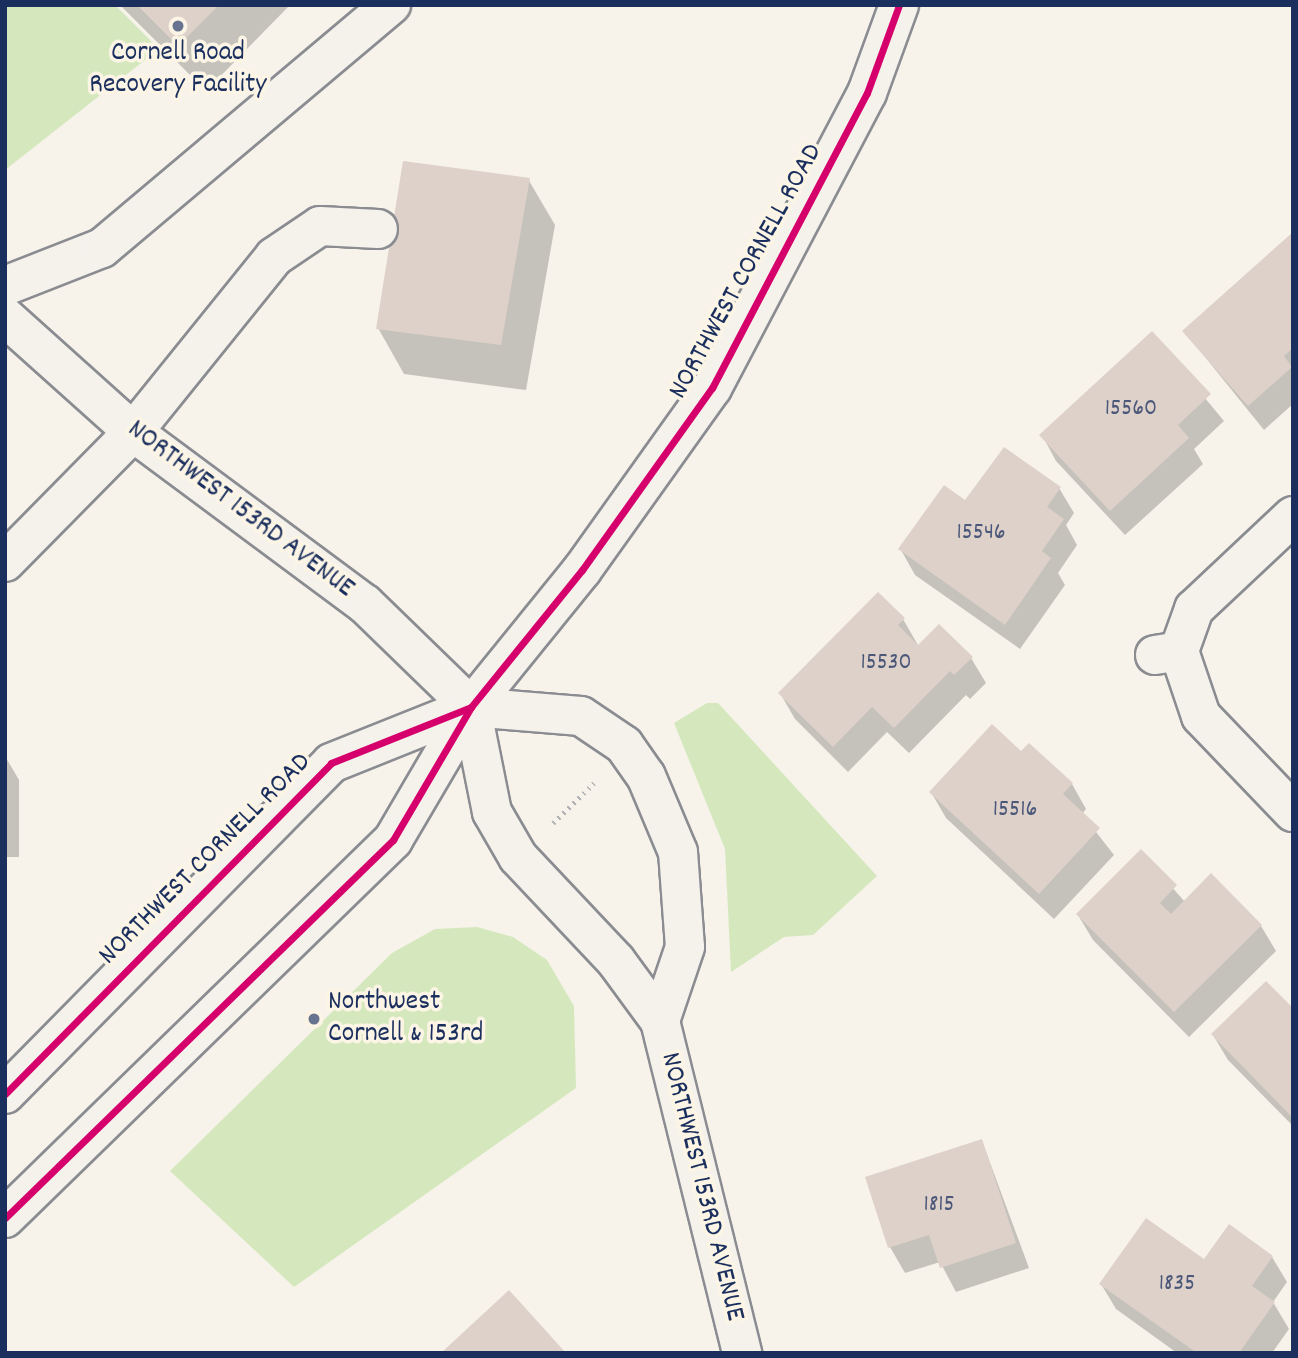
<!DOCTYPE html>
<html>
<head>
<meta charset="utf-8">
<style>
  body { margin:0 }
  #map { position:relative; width:1298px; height:1358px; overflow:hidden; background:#f7f3ea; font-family:Dekko,sans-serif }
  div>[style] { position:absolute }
  .green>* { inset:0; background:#d5e8bd }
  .shadow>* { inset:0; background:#0003 }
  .building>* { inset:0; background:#ded1ca }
  .path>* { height:4.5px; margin-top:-2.25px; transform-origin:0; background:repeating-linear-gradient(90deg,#b2b3b4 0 2px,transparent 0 7px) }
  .roads { filter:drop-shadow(2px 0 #8a8c91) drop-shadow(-2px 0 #8a8c91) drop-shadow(0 2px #8a8c91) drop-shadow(0 -2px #8a8c91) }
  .minor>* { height:38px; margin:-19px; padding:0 19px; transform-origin:19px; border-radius:19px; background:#f5f2ec }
  .major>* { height:38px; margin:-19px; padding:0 19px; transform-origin:19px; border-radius:19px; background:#f5f2ec }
  .cycleway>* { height:7px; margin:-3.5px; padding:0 3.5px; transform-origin:3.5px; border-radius:3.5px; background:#d6006c }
  .dots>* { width:19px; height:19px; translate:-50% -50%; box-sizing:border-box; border:4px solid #fcf5e5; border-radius:50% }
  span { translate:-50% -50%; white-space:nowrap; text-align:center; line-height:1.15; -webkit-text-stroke:7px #fcf5e5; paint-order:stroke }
  .number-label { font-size:24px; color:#4c5879 }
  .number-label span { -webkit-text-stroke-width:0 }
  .poi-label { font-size:28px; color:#1b2f5e }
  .left { translate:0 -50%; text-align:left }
  .street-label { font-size:28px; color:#1b2f5e }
  .frame { position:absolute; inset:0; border:7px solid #1b2f5e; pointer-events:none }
</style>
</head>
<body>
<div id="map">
  <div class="green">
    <i style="clip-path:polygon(5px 5px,115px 5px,159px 49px,5px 170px)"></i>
    <i style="clip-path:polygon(707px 703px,718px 703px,877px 876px,813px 935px,784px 937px,731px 972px,725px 849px,674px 723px)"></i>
    <i style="clip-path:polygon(477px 927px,513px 937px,547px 960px,574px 1006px,576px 1088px,294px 1287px,170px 1171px,392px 953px,435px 929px)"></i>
  </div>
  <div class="shadow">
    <i style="clip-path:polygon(120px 5px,290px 5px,206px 91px)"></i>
    <i style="clip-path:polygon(528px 179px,555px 225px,526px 390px,404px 374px,378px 328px)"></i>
    <i style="clip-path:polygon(1293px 235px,1293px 404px,1264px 430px,1184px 331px)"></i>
    <i style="clip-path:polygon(1152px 334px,1224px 421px,1194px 449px,1203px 464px,1125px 535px,1056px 461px,1042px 435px)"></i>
    <i style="clip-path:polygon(1059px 488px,1074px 513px,1066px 525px,1077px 545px,1058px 573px,1065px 585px,1020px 649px,915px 575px,901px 550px,966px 503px)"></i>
    <i style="clip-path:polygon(903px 619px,919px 647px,971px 658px,986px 683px,970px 699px,966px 695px,909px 753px,887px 732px,848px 772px,795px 719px,780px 693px)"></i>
    <i style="clip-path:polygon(1021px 753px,1072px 784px,1086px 809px,1082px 814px,1114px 855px,1054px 919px,946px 818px,931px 792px)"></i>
    <i style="clip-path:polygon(5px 756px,19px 780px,19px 857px,5px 857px)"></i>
    <i style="clip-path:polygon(1141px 852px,1185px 902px,1261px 926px,1276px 951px,1189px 1037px,1093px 940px,1078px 915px)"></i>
    <i style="clip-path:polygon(1293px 1011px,1293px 1126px,1228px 1060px,1213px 1035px)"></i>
    <i style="clip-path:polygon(982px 1141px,1029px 1268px,956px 1292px,940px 1262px,905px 1273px,890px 1247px)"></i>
    <i style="clip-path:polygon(1272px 1257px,1287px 1282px,1273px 1302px,1289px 1329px,1272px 1353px,1177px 1353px,1116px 1309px,1101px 1284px,1205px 1261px)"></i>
  </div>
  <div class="building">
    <i style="clip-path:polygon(137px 5px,219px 5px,178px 46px)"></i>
    <i style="clip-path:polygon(403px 161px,530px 178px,501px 345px,376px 329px)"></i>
    <i style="clip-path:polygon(1293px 232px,1293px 348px,1284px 356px,1292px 367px,1248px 406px,1182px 331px)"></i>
    <i style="clip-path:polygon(1152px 331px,1211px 394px,1178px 425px,1189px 438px,1110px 511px,1039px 435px)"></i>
    <i style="clip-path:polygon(1004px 447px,1061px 487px,1047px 507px,1064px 519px,1042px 551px,1051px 558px,1005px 625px,898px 549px,944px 485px,965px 500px)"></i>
    <i style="clip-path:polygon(878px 592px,905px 618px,898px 625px,918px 645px,939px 624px,973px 657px,954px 675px,950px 671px,894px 728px,872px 707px,833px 747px,778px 693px)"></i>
    <i style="clip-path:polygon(992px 724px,1021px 751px,1029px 743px,1073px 783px,1063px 794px,1100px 828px,1039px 894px,929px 792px)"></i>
    <i style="clip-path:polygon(1141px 849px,1177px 885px,1160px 903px,1171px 914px,1211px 873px,1262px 925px,1174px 1012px,1076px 914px)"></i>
    <i style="clip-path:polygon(1266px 981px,1293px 1008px,1293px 1118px,1211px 1034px)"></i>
    <i style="clip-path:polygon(982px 1139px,1016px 1243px,940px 1268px,929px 1235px,888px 1248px,865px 1177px)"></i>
    <i style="clip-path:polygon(1146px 1218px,1204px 1259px,1229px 1224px,1273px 1256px,1252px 1286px,1275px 1302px,1239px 1353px,1197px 1353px,1099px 1284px)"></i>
    <i style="clip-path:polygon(509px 1290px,566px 1353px,441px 1353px)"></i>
  </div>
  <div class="path">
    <i style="left:553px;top:823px;width:57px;rotate:-44.3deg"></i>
  </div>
  <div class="roads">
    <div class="minor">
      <i style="left:5px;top:286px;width:104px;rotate:-21.4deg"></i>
      <i style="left:102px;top:248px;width:378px;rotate:-40.1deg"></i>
      <i style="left:5px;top:317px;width:172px;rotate:41.9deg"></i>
      <i style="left:133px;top:432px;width:289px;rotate:36.6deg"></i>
      <i style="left:365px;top:604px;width:148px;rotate:44.2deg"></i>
      <i style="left:471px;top:707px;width:107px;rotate:78.7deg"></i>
      <i style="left:492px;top:812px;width:52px;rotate:60deg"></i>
      <i style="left:518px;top:857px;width:143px;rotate:46.7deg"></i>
      <i style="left:616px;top:961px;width:74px;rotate:53.7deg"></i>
      <i style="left:660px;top:1021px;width:342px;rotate:76.1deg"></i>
      <i style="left:5px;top:562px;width:182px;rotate:-45.4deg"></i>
      <i style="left:133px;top:432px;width:225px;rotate:-51.1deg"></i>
      <i style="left:274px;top:257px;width:55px;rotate:-34deg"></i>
      <i style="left:320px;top:226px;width:58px;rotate:3deg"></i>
      <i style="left:1179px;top:651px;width:69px;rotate:71.3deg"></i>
      <i style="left:1201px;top:716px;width:133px;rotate:46.2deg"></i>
      <i style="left:1155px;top:655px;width:24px;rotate:-9deg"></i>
      <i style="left:1179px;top:651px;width:45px;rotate:-70.3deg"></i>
      <i style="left:1194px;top:609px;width:136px;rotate:-43.2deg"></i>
      <i style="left:471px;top:707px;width:110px;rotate:4.7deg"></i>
      <i style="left:581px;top:716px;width:52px;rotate:34deg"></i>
      <i style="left:624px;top:745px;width:38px;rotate:55deg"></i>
      <i style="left:646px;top:776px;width:82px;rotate:67.2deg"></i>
      <i style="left:678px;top:852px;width:95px;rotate:85.8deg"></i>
      <i style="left:685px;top:947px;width:78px;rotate:108.7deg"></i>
    </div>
    <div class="major">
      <i style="left:5px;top:1094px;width:465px;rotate:-45.4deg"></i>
      <i style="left:331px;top:763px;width:151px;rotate:-21.8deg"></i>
      <i style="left:5px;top:1218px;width:542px;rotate:-44.25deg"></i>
      <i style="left:393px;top:840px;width:154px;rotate:-59.6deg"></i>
      <i style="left:471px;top:707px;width:176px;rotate:-51deg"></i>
      <i style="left:582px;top:570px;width:224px;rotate:-54.5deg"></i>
      <i style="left:712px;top:388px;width:333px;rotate:-62.3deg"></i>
      <i style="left:867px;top:93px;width:94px;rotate:-70deg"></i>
    </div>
  </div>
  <div class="cycleway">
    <i style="left:5px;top:1094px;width:465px;rotate:-45.4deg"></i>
    <i style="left:331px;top:763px;width:151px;rotate:-21.8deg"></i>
    <i style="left:5px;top:1218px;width:542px;rotate:-44.25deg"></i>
    <i style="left:393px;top:840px;width:154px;rotate:-59.6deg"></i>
    <i style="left:471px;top:707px;width:176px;rotate:-51deg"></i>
    <i style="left:582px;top:570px;width:224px;rotate:-54.5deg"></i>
    <i style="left:712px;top:388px;width:333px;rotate:-62.3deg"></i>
    <i style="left:867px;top:93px;width:94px;rotate:-70deg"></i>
  </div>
  <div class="dots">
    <i style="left:178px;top:26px;background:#68748f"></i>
    <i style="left:314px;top:1019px;background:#68748f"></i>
  </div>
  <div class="number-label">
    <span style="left:1131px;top:410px">15560</span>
    <span style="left:981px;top:534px">15546</span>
    <span style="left:886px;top:664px">15530</span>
    <span style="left:1015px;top:811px">15516</span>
    <span style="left:939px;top:1206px">1815</span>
    <span style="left:1177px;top:1285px">1835</span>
  </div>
  <div class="poi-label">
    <span style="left:178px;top:70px">Cornell Road<br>Recovery Facility</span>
    <span class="left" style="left:328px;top:1019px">Northwest<br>Cornell &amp; 153rd</span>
  </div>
  <div class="street-label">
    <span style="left:747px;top:272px;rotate:-61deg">NORTHWEST CORNELL ROAD</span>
    <span style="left:240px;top:510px;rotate:37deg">NORTHWEST 153RD AVENUE</span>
    <span style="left:206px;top:860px;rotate:-45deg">NORTHWEST CORNELL ROAD</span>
    <span style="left:701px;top:1187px;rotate:76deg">NORTHWEST 153RD AVENUE</span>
  </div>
  <div class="frame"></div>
</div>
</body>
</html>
